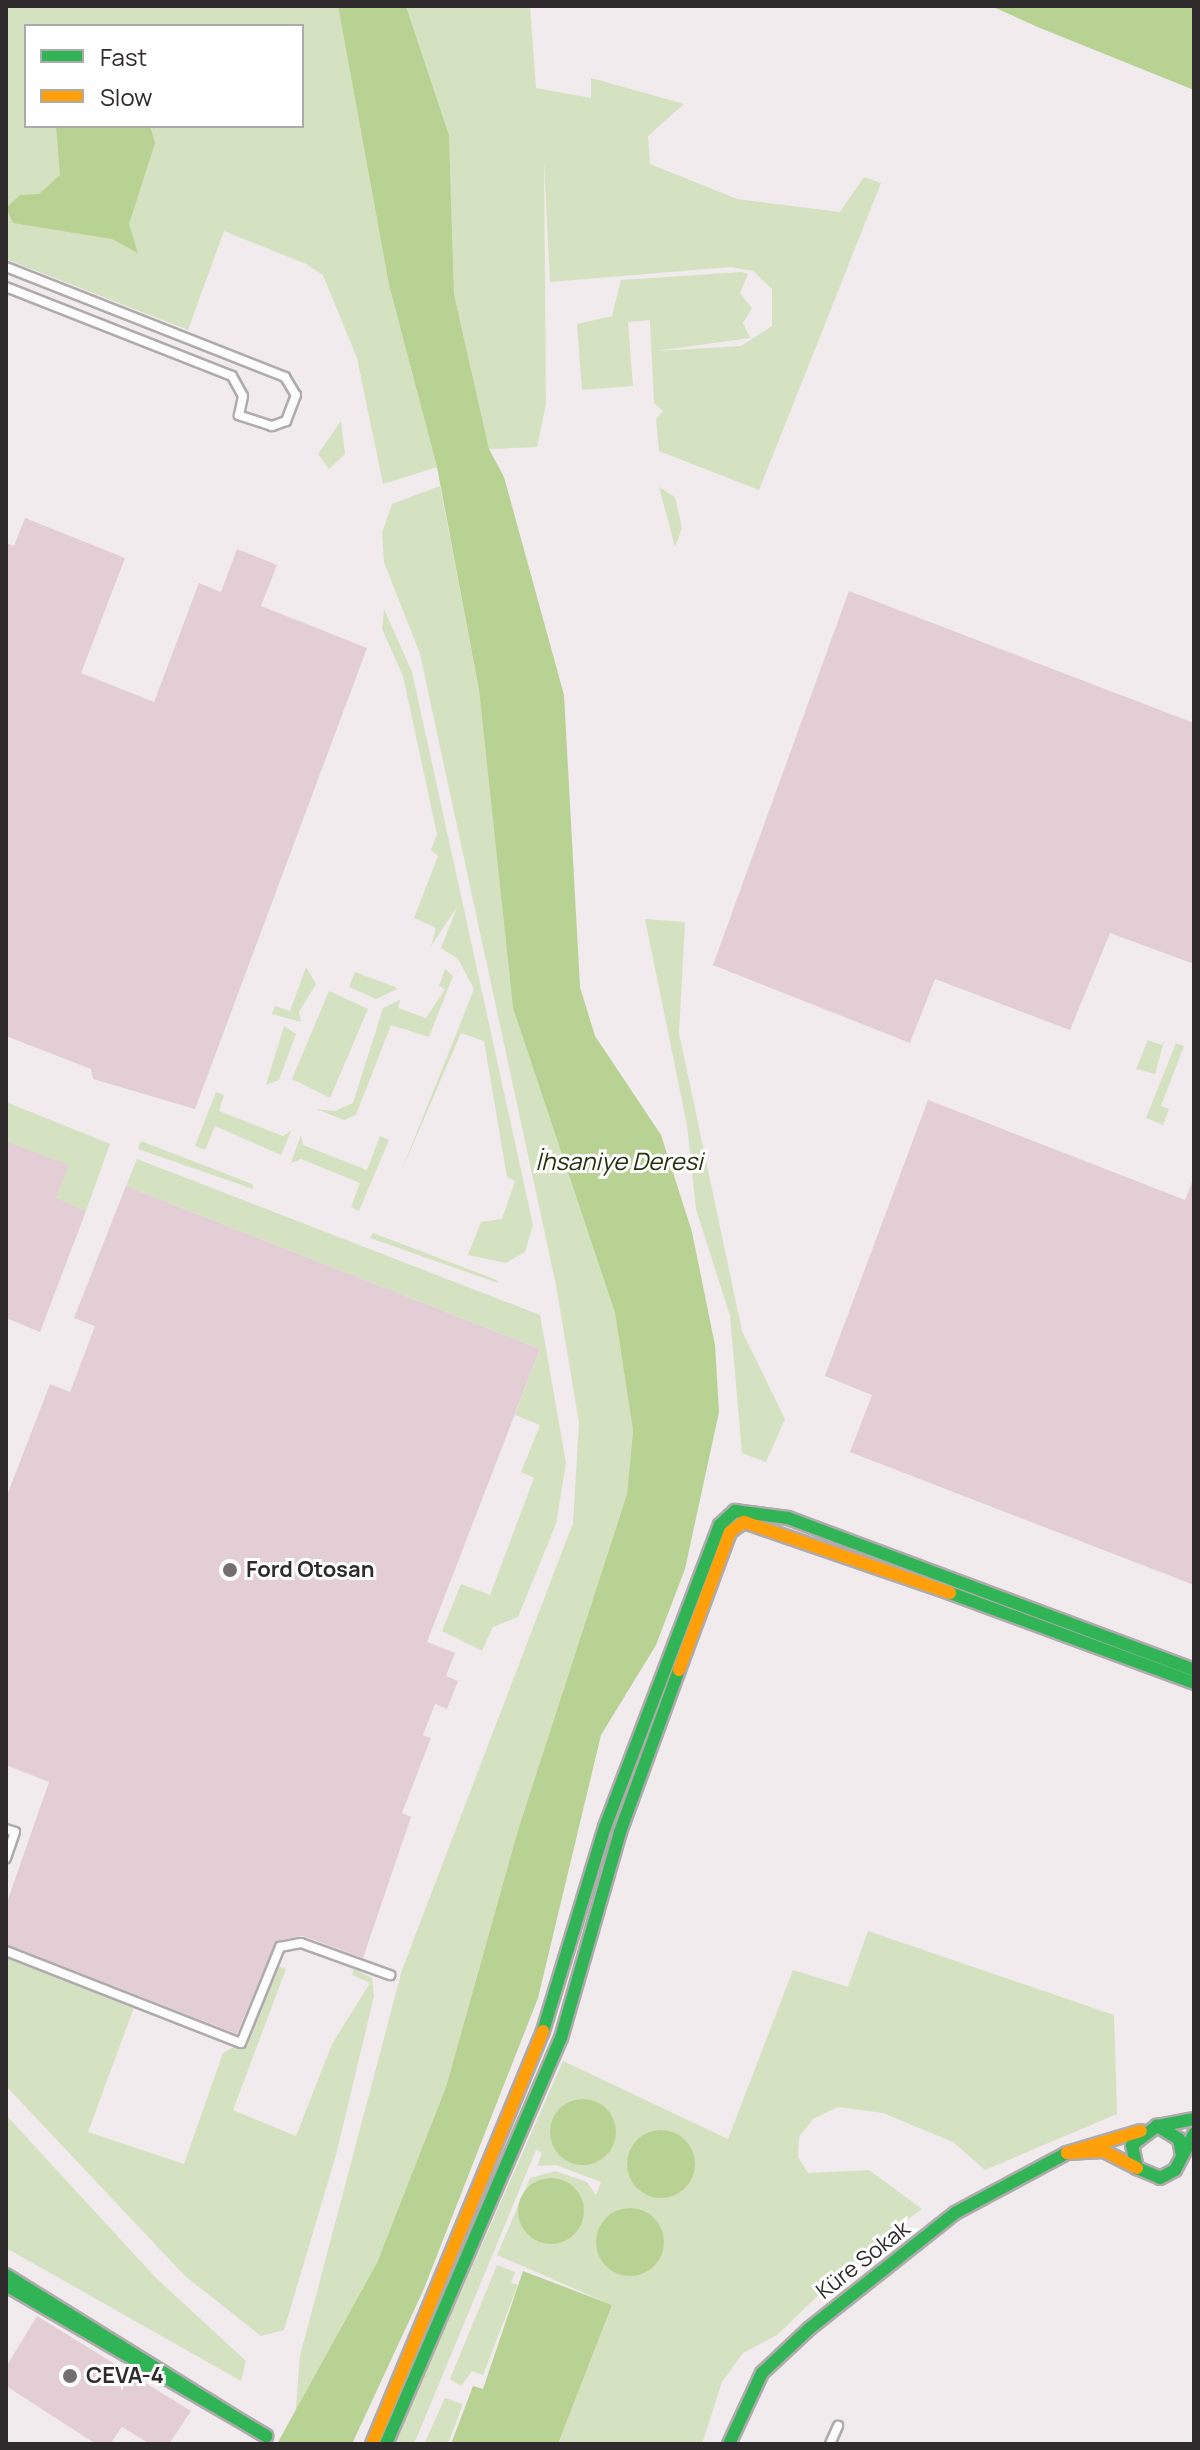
<!DOCTYPE html>
<html>
<head>
<meta charset="utf-8">
<style>
  body { margin:0 }
  #map { position:relative; width:1200px; height:2450px; overflow:hidden; background:#f1ebed; font-family:Manrope,sans-serif }
  div>[style] { position:absolute }
  .green>* { inset:0; background:#d5e2c1 }
  .water>* { inset:0; background:#b8d293 }
  .round { border-radius:50% }
  .building>* { inset:0; background:#e4ced5 }
  .roads { filter:drop-shadow(2px 0 #afabac) drop-shadow(-2px 0 #afabac) drop-shadow(0 2px #afabac) drop-shadow(0 -2px #afabac) }
  .street>* { height:8px; margin:-4px; padding:0 4px; transform-origin:4px; border-radius:4px; background:#fdfcfc }
  .fast>* { height:12px; margin:-6px; padding:0 6px; transform-origin:6px; border-radius:6px; background:#30b455 }
  .slow>* { height:12px; margin:-6px; padding:0 6px; transform-origin:6px; border-radius:6px; background:#ff9f0a }
  .dots>* { width:22px; height:22px; translate:-50% -50%; box-sizing:border-box; border:4px solid #fff; border-radius:50% }
  span { translate:-50% -50%; white-space:nowrap; text-align:center; line-height:1.15; -webkit-text-stroke:6px #fff; paint-order:stroke }
  .poi-label { font-size:22px; color:#2f2b2c; font-weight:700 }
  .left { translate:0 -50%; text-align:left }
  .street-label { font-size:22px; color:#2f2b2c }
  .water-label { font-size:24px; color:#24330d; font-style:italic }
  .frame { position:absolute; inset:0; border:8px solid #2f2b2c; pointer-events:none }
  .legend { position:absolute; left:24px; top:24px; width:280px; height:104px; box-sizing:border-box; background:#fff; border:2px solid #acaaab; margin:0; padding:10px 14px; list-style:none; font-size:24px; color:#2f2b2c }
  .legend li { display:flex; align-items:center; gap:16px; height:40px }
  .legend b { width:40px; border:2px solid #acaaab }
</style>
</head>
<body>
<div id="map">
  <div class="green">
    <i style="clip-path:polygon(evenodd,6px 6px,338px 6px,389px 285px,437px 467px,383px 484px,357px 358px,323px 275px,306px 264px,224px 231px,188px 330px,6px 259px,6px 6px,26px 26px,302px 26px,302px 126px,26px 126px,26px 26px)"></i>
    <i style="clip-path:polygon(406px 6px,530px 6px,536px 88px,591px 98px,591px 78px,684px 104px,648px 136px,650px 164px,737px 199px,840px 212px,864px 177px,881px 183px,759px 490px,659px 451px,656px 419px,663px 411px,654px 403px,650px 320px,628px 322px,633px 386px,582px 390px,577px 324px,612px 316px,621px 280px,742px 272px,748px 274px,740px 293px,752px 308px,743px 323px,750px 338px,655px 351px,741px 346px,772px 326px,772px 289px,753px 271px,731px 267px,550px 282px,544px 161px,546px 404px,537px 447px,489px 449px,454px 294px,449px 135px)"></i>
    <i style="clip-path:polygon(341px 421px,345px 454px,329px 469px,318px 454px)"></i>
    <i style="clip-path:polygon(440px 486px,479px 690px,513px 1008px,615px 1313px,633px 1431px,627px 1494px,518px 1830px,446px 2087px,378px 2263px,295px 2420px,300px 2356px,402px 1970px,573px 1523px,579px 1423px,556px 1285px,420px 654px,384px 562px,382px 533px,392px 504px)"></i>
    <i style="clip-path:polygon(659px 487px,675px 497px,682px 528px,675px 547px)"></i>
    <i style="clip-path:polygon(384px 609px,412px 672px,533px 1225px,525px 1252px,506px 1263px,468px 1255px,481px 1222px,502px 1219px,515px 1181px,507px 1177px,484px 1041px,461px 1033px,401px 1172px,474px 989px,458px 959px,441px 948px,457px 907px,431px 946px,436px 928px,414px 918px,438px 856px,431px 850px,437px 834px,403px 676px,382px 629px)"></i>
    <i style="clip-path:polygon(645px 919px,685px 922px,679px 1033px,742px 1331px,785px 1419px,766px 1462px,742px 1453px,730px 1316px,696px 1209px,687px 1125px)"></i>
    <i style="clip-path:polygon(306px 967px,316px 984px,299px 1012px,301px 1022px,272px 1014px,275px 1006px,290px 1011px)"></i>
    <i style="clip-path:polygon(445px 969px,453px 976px,429px 1037px,391px 1025px,356px 1115px,344px 1120px,316px 1109px,335px 1111px,353px 1103px,383px 1008px,400px 1000px,398px 1008px,426px 1018px,445px 989px,439px 986px)"></i>
    <i style="clip-path:polygon(355px 972px,395px 987px,397px 989px,376px 999px,349px 987px)"></i>
    <i style="clip-path:polygon(329px 991px,368px 1009px,330px 1098px,292px 1079px)"></i>
    <i style="clip-path:polygon(284px 1026px,296px 1034px,279px 1080px,266px 1085px)"></i>
    <i style="clip-path:polygon(1165px 1038px,1155px 1074px,1136px 1069px,1148px 1040px,1162px 1045px)"></i>
    <i style="clip-path:polygon(1176px 1043px,1184px 1046px,1161px 1106px,1169px 1109px,1163px 1125px,1146px 1118px)"></i>
    <i style="clip-path:polygon(216px 1092px,224px 1095px,219px 1111px,283px 1136px,291px 1131px,281px 1155px,215px 1126px,205px 1150px,195px 1146px)"></i>
    <i style="clip-path:polygon(6px 1102px,110px 1144px,86px 1211px,54px 1204px,68px 1165px,6px 1141px)"></i>
    <i style="clip-path:polygon(301px 1135px,303px 1145px,367px 1170px,380px 1136px,389px 1140px,359px 1211px,351px 1207px,360px 1183px,301px 1159px,291px 1163px)"></i>
    <i style="clip-path:polygon(141px 1141px,252px 1184px,253px 1189px,138px 1149px)"></i>
    <i style="clip-path:polygon(137px 1159px,540px 1315px,566px 1463px,556px 1524px,518px 1617px,493px 1627px,482px 1651px,442px 1631px,461px 1584px,490px 1595px,534px 1478px,521px 1472px,540px 1425px,515px 1415px,540px 1349px,126px 1186px)"></i>
    <i style="clip-path:polygon(373px 1233px,497px 1280px,498px 1283px,370px 1238px)"></i>
    <i style="clip-path:polygon(868px 1931px,1114px 2015px,1117px 2114px,985px 2170px,953px 2142px,883px 2113px,838px 2107px,813px 2119px,799px 2137px,798px 2157px,808px 2173px,869px 2170px,922px 2209px,861px 2254px,777px 2335px,743px 2353px,722px 2382px,702px 2444px,558px 2444px,612px 2305px,497px 2255px,530px 2178px,555px 2171px,587px 2182px,596px 2195px,601px 2182px,556px 2165px,537px 2166px,542px 2153px,536px 2150px,414px 2444px,394px 2444px,563px 2061px,728px 2139px,793px 1970px,848px 1987px)"></i>
    <i style="clip-path:polygon(6px 1951px,136px 2002px,88px 2132px,184px 2164px,223px 2053px,241px 2043px,278px 1966px,286px 1969px,233px 2110px,296px 2136px,332px 2044px,370px 1983px,352px 1975px,354px 1969px,372px 1978px,374px 1996px,336px 2155px,284px 2330px,261px 2336px,185px 2276px,6px 2086px)"></i>
    <i style="clip-path:polygon(6px 2115px,156px 2278px,246px 2361px,241px 2381px,6px 2248px)"></i>
    <i style="clip-path:polygon(497px 2265px,515px 2272px,511px 2283px,518px 2285px,483px 2375px,472px 2371px,461px 2386px,450px 2379px)"></i>
    <i style="clip-path:polygon(445px 2398px,463px 2404px,448px 2444px,424px 2444px)"></i>
  </div>
  <div class="water">
    <i style="clip-path:polygon(338px 6px,406px 6px,449px 135px,454px 294px,489px 449px,504px 477px,564px 695px,580px 987px,595px 1036px,661px 1135px,692px 1232px,715px 1345px,719px 1412px,685px 1569px,656px 1645px,601px 1735px,538px 1998px,423px 2291px,352px 2444px,277px 2444px,377px 2263px,446px 2087px,518px 1830px,627px 1494px,633px 1431px,615px 1313px,513px 1008px,479px 690px,437px 467px,389px 285px)"></i>
    <i style="clip-path:polygon(991px 6px,1194px 6px,1194px 90px,1040px 28px)"></i>
    <i style="clip-path:polygon(56px 126px,150px 126px,155px 143px,129px 224px,138px 253px,112px 239px,13px 223px,6px 208px,20px 195px,39px 194px,60px 175px)"></i>
    <i class="round" style="left:550px;top:2099px;width:66px;height:66px"></i>
    <i class="round" style="left:627px;top:2130px;width:68px;height:68px"></i>
    <i class="round" style="left:518px;top:2178px;width:66px;height:66px"></i>
    <i class="round" style="left:596px;top:2208px;width:68px;height:68px"></i>
    <i style="clip-path:polygon(523px 2271px,612px 2305px,558px 2444px,451px 2444px,473px 2386px,483px 2389px)"></i>
  </div>
  <div class="building">
    <i style="clip-path:polygon(25px 518px,125px 558px,81px 673px,154px 702px,199px 583px,221px 592px,237px 549px,277px 565px,261px 606px,367px 648px,195px 1109px,93px 1079px,91px 1069px,6px 1036px,6px 543px,14px 546px)"></i>
    <i style="clip-path:polygon(849px 591px,1194px 723px,1194px 964px,1110px 933px,1070px 1030px,935px 979px,910px 1043px,713px 965px)"></i>
    <i style="clip-path:polygon(928px 1100px,1185px 1200px,1194px 1177px,1194px 1585px,850px 1452px,872px 1395px,825px 1376px)"></i>
    <i style="clip-path:polygon(6px 1141px,69px 1165px,56px 1198px,86px 1211px,40px 1332px,6px 1318px)"></i>
    <i style="clip-path:polygon(126px 1186px,540px 1349px,427px 1642px,455px 1653px,446px 1676px,458px 1681px,447px 1709px,435px 1704px,423px 1735px,431px 1738px,402px 1813px,411px 1817px,363px 1958px,303px 1936px,276px 1941px,237px 2034px,6px 1944px,6px 1905px,49px 1782px,6px 1765px,6px 1498px,50px 1384px,70px 1392px,95px 1326px,74px 1318px)"></i>
    <i style="clip-path:polygon(37px 2316px,191px 2411px,169px 2444px,150px 2444px,122px 2427px,110px 2444px,96px 2444px,6px 2386px,6px 2367px)"></i>
  </div>
  <div class="roads">
    <div class="street">
      <i style="left:6px;top:267px;width:300px;rotate:21.5deg"></i>
      <i style="left:285px;top:377px;width:21px;rotate:59deg"></i>
      <i style="left:296px;top:395px;width:28px;rotate:111deg"></i>
      <i style="left:286px;top:421px;width:15px;rotate:160deg"></i>
      <i style="left:272px;top:426px;width:35px;rotate:-162deg"></i>
      <i style="left:239px;top:415px;width:19px;rotate:-78deg"></i>
      <i style="left:243px;top:396px;width:23px;rotate:-119deg"></i>
      <i style="left:232px;top:376px;width:243px;rotate:-158.5deg"></i>
      <i style="left:6px;top:1829px;width:9px;rotate:18deg"></i>
      <i style="left:15px;top:1832px;width:28px;rotate:109deg"></i>
      <i style="left:6px;top:1951px;width:252px;rotate:21.4deg"></i>
      <i style="left:241px;top:2043px;width:104px;rotate:-67.9deg"></i>
      <i style="left:280px;top:1947px;width:21px;rotate:-11deg"></i>
      <i style="left:301px;top:1943px;width:95px;rotate:19.8deg"></i>
      <i style="left:830px;top:2444px;width:20px;rotate:-66deg"></i>
    </div>
    <div class="fast">
      <i style="left:950px;top:1593px;width:260px;rotate:20.2deg"></i>
      <i style="left:543px;top:2031px;width:213px;rotate:-73.1deg"></i>
      <i style="left:605px;top:1827px;width:323px;rotate:-69.2deg"></i>
      <i style="left:720px;top:1525px;width:21px;rotate:-43deg"></i>
      <i style="left:735px;top:1511px;width:53px;rotate:7.5deg"></i>
      <i style="left:788px;top:1518px;width:434px;rotate:20.5deg"></i>
      <i style="left:1158px;top:2126px;width:37px;rotate:-11deg"></i>
      <i style="left:1182px;top:2155px;width:16px;rotate:-101deg"></i>
      <i style="left:1179px;top:2139px;width:26px;rotate:-149deg"></i>
      <i style="left:1157px;top:2126px;width:31px;rotate:143deg"></i>
      <i style="left:1132px;top:2145px;width:24px;rotate:78deg"></i>
      <i style="left:1137px;top:2168px;width:25px;rotate:23deg"></i>
      <i style="left:1160px;top:2178px;width:17px;rotate:-28deg"></i>
      <i style="left:1175px;top:2170px;width:41px;rotate:-62.2deg"></i>
      <i style="left:6px;top:2275px;width:306px;rotate:31.8deg"></i>
      <i style="left:6px;top:2285px;width:301px;rotate:30.1deg"></i>
      <i style="left:386px;top:2444px;width:442px;rotate:-66.7deg"></i>
      <i style="left:561px;top:2038px;width:214px;rotate:-74deg"></i>
      <i style="left:620px;top:1832px;width:172px;rotate:-70deg"></i>
      <i style="left:729px;top:2444px;width:78px;rotate:-65.1deg"></i>
      <i style="left:762px;top:2373px;width:66px;rotate:-43.2deg"></i>
      <i style="left:810px;top:2328px;width:185px;rotate:-38.4deg"></i>
      <i style="left:955px;top:2213px;width:127px;rotate:-28.2deg"></i>
    </div>
    <div class="slow">
      <i style="left:679px;top:1670px;width:147px;rotate:-69.7deg"></i>
      <i style="left:730px;top:1532px;width:17px;rotate:-36deg"></i>
      <i style="left:744px;top:1522px;width:218px;rotate:19deg"></i>
      <i style="left:1137px;top:2168px;width:38px;rotate:-153deg"></i>
      <i style="left:1103px;top:2151px;width:36px;rotate:177deg"></i>
      <i style="left:1067px;top:2153px;width:77px;rotate:-16.6deg"></i>
      <i style="left:372px;top:2444px;width:447px;rotate:-67.5deg"></i>
    </div>
  </div>
  <div class="dots">
    <i style="left:230px;top:1570px;background:#736e70"></i>
    <i style="left:70px;top:2376px;background:#736e70"></i>
  </div>
  <div class="poi-label">
    <span class="left" style="left:246px;top:1570px">Ford Otosan</span>
    <span class="left" style="left:86px;top:2376px">CEVA-4</span>
  </div>
  <div class="street-label">
    <span style="left:863px;top:2260px;rotate:-38deg">Küre Sokak</span>
  </div>
  <div class="water-label">
    <span style="left:619px;top:1161px">İhsaniye Deresi</span>
  </div>
  <div class="frame"></div>
  <ul class="legend">
  <li><b style="height:10px;background:#30b455"></b>Fast</li>
  <li><b style="height:10px;background:#ff9f0a"></b>Slow</li>
  </ul>
</div>
</body>
</html>
